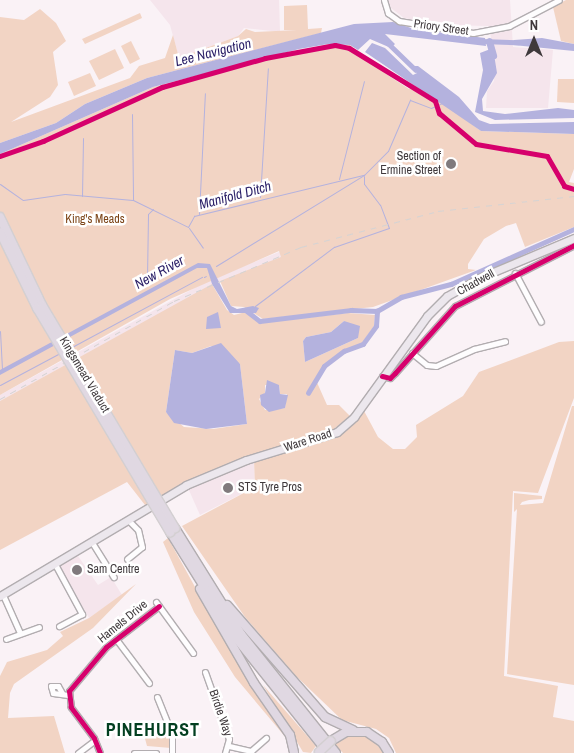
<!DOCTYPE html>
<html>
<head>
<meta charset="utf-8">
<style>
  body { margin:0 }
  #map { position:relative; width:574px; height:753px; overflow:hidden; background:#faf2f6; font-family:"Archivo Narrow",sans-serif }
  div>[style] { position:absolute }
  .built>* { inset:0; background:#f5e5ec }
  .green>* { inset:0; background:#f2d4c4 }
  .water>* { inset:0; background:#b4b2de }
  .stream>* { height:1px; margin:-0.5px; padding:0 0.5px; transform-origin:0.5px; border-radius:0.5px; background:#b4b2de }
  .canal>* { height:4.5px; margin:-2.25px; padding:0 2.25px; transform-origin:2.25px; border-radius:2.25px; background:#b4b2de }
  .river>* { height:7px; margin:-3.5px; padding:0 3.5px; transform-origin:3.5px; border-radius:3.5px; background:#b4b2de }
  .roads { filter:drop-shadow(1px 0 #b2adb0) drop-shadow(-1px 0 #b2adb0) drop-shadow(0 1px #b2adb0) drop-shadow(0 -1px #b2adb0) }
  .minor>* { height:5px; margin:-2.5px; padding:0 2.5px; transform-origin:2.5px; border-radius:2.5px; background:#fefdfe }
  .major>* { height:7px; margin:-3.5px; padding:0 3.5px; transform-origin:3.5px; border-radius:3.5px; background:#ece7ed }
  .highway>* { height:8px; margin:-4px; padding:0 4px; transform-origin:4px; border-radius:4px; background:#e0d8e2 }
  .rail>* { height:1px; margin-top:-0.5px; transform-origin:0; background:repeating-linear-gradient(90deg,#d5d3d3 0 6px,transparent 0 12px) }
  .bridges { filter:drop-shadow(1px 0 #d3cfd1) drop-shadow(-1px 0 #d3cfd1) drop-shadow(0 1px #d3cfd1) drop-shadow(0 -1px #d3cfd1) }
  .highway-bridge>* { height:8px; margin:-4px; padding:0 4px; transform-origin:4px; border-radius:4px; background:#e0d8e2 }
  .cycleway>* { height:5px; margin:-2.5px; padding:0 2.5px; transform-origin:2.5px; border-radius:2.5px; background:#d6006c }
  .dots>* { width:14px; height:14px; translate:-50% -50%; box-sizing:border-box; border:2px solid #fff; border-radius:50% }
  span { translate:-50% -50%; white-space:nowrap; text-align:center; line-height:1.15; -webkit-text-stroke:5px #fff; paint-order:stroke }
  .street-label { font-size:12px; color:#3f393c }
  .poi-label { font-size:12px; color:#3f393c }
  .right { translate:-100% -50%; text-align:right }
  .left { translate:0 -50%; text-align:left }
  .park-label { font-size:12px; color:#7c4417 }
  .water-label { font-size:14px; color:#2a1f67; font-style:italic }
  .district-label { font-size:18px; color:#023f20; font-weight:700; letter-spacing:1px }
  .north { position:absolute; left:509px; top:15px; width:50px; height:50px; -webkit-text-stroke:4px #fff; paint-order:stroke; rotate:0deg; font-size:14px; font-weight:700; line-height:20px; text-align:center; color:#3f393c }
  .north::after { content:''; display:block; margin:auto; width:18px; height:22px; background:#3f393c; clip-path:polygon(50% 0,100% 100%,50% 72%,0 100%) }
</style>
</head>
<body>
<div id="map">
  <div class="built">
    <i style="clip-path:polygon(150px 0,279px 0,280px 32px,244px 28px,238px 36px,179px 58px,170px 25px)"></i>
    <i style="clip-path:polygon(388px 0,510px 0,513px 47px,553px 50px,548px 108px,486px 108px,487px 91px,494px 81px,495px 52px,488px 26px,444px 25px,404px 18px,391px 8px)"></i>
    <i style="clip-path:polygon(386px 219px,212px 285px,0 401px,0 395px,209px 280px,304px 242px)"></i>
    <i style="clip-path:polygon(254px 460px,255px 487px,200px 515px,188px 488px)"></i>
    <i style="clip-path:polygon(78px 556px,98px 585px,111px 577px,122px 595px,89px 618px,59px 566px)"></i>
  </div>
  <div class="green">
    <i style="clip-path:polygon(566px 0,574px 0,574px 44px,561px 41px,553px 7px)"></i>
    <i style="clip-path:polygon(307px 5px,308px 29px,322px 28px,321px 33px,147px 78px,85px 104px,56px 123px,0 143px,0 17px,24px 20px,40px 9px,56px 23px,66px 41px,53px 52px,58px 85px,50px 97px,11px 122px,130px 78px,139px 66px,165px 58px,173px 35px,179px 58px,238px 36px,246px 29px,255px 32px,297px 30px,284px 30px,284px 6px)"></i>
    <i style="clip-path:polygon(140px 13px,142px 18px,85px 44px,82px 39px)"></i>
    <i style="clip-path:polygon(131px 41px,140px 59px,130px 64px,121px 46px)"></i>
    <i style="clip-path:polygon(328px 44px,350px 45px,389px 76px,409px 89px,413px 87px,435px 97px,481px 131px,574px 134px,574px 169px,569px 182px,574px 183px,574px 227px,525px 247px,516px 223px,506px 226px,484px 239px,468px 264px,468px 269px,476px 270px,373px 307px,263px 319px,244px 307px,231px 306px,220px 281px,281px 257px,279px 251px,170px 299px,0 395px,0 154px,153px 87px)"></i>
    <i style="clip-path:polygon(115px 49px,124px 68px,99px 80px,89px 61px)"></i>
    <i style="clip-path:polygon(90px 73px,96px 86px,74px 96px,68px 82px)"></i>
    <i style="clip-path:polygon(558px 79px,574px 79px,574px 103px,557px 102px)"></i>
    <i style="clip-path:polygon(evenodd,212px 284px,227px 310px,234px 315px,246px 312px,260px 323px,348px 313px,375px 315px,374px 326px,362px 343px,335px 356px,315px 378px,327px 405px,339px 405px,350px 416px,329px 433px,231px 462px,187px 481px,145px 505px,127px 482px,0 550px,0 401px,212px 284px,344px 321px,358px 338px,305px 362px,303px 341px,306px 337px,331px 332px,344px 321px,212px 284px,211px 346px,240px 364px,247px 424px,213px 429px,184px 427px,166px 412px,175px 350px,192px 353px,211px 346px,212px 284px,265px 385px,279px 385px,280px 394px,287px 394px,285px 408px,265px 410px,259px 399px,265px 393px,265px 385px)"></i>
    <i style="clip-path:polygon(574px 341px,574px 398px,538px 493px,513px 491px,504px 676px,558px 686px,553px 717px,574px 721px,574px 753px,396px 753px,389px 738px,376px 729px,342px 720px,296px 676px,245px 617px,182px 526px,255px 487px,254px 460px,330px 440px,363px 409px,378px 437px,393px 449px,405px 449px,417px 437px,416px 425px,463px 396px,479px 372px,559px 342px)"></i>
    <i style="clip-path:polygon(572px 406px,574px 406px,574px 685px,507px 674px,517px 509px,514px 512px,514px 493px,542px 496px,542px 499px,529px 500px,522px 502px,520px 505px,543px 503px)"></i>
    <i style="clip-path:polygon(168px 538px,221px 634px,288px 734px,287px 739px,235px 677px,194px 612px,163px 542px)"></i>
    <i style="clip-path:polygon(136px 584px,93px 628px,14px 684px,10px 693px,8px 718px,54px 716px,65px 753px,0 753px,0 676px,7px 662px,47px 650px,63px 636px,60px 632px,89px 618px)"></i>
    <i style="clip-path:polygon(263px 685px,316px 746px,311px 753px,303px 752px)"></i>
    <i style="clip-path:polygon(158px 723px,166px 723px,171px 748px,147px 746px,144px 735px)"></i>
    <i style="clip-path:polygon(348px 736px,369px 737px,385px 753px,343px 753px,334px 744px)"></i>
  </div>
  <div class="water">
    <i style="clip-path:polygon(393px 22px,414px 29px,485px 38px,486px 46px,385px 34px,395px 44px,391px 48px,370px 39px,358px 50px,350px 45px,328px 44px,299px 49px,153px 87px,0 154px,0 143px,56px 123px,85px 104px,147px 78px,354px 24px)"></i>
    <i style="clip-path:polygon(542px 38px,574px 44px,574px 51px,513px 45px,514px 40px)"></i>
    <i style="clip-path:polygon(372px 43px,385px 48px,413px 75px,417px 73px,411px 66px,418px 66px,459px 97px,479px 120px,490px 124px,574px 122px,574px 134px,481px 131px,365px 52px)"></i>
    <i style="clip-path:polygon(493px 48px,497px 73px,482px 99px,483px 111px,505px 114px,558px 108px,574px 110px,574px 118px,495px 120px,475px 112px,483px 70px,480px 53px)"></i>
    <i style="clip-path:polygon(198px 263px,210px 264px,231px 306px,237px 309px,253px 306px,259px 308px,256px 313px,230px 313px,212px 284px,207px 268px,197px 268px,0 375px,0 370px)"></i>
    <i style="clip-path:polygon(218px 312px,221px 328px,206px 329px,207px 317px)"></i>
    <i style="clip-path:polygon(344px 321px,360px 326px,358px 338px,305px 362px,303px 341px,306px 337px,331px 332px)"></i>
    <i style="clip-path:polygon(221px 343px,240px 364px,247px 424px,206px 429px,174px 423px,166px 412px,175px 350px,192px 353px)"></i>
    <i style="clip-path:polygon(267px 380px,279px 385px,280px 394px,288px 395px,285px 408px,269px 412px,261px 405px,260px 395px,265px 393px)"></i>
  </div>
  <div class="stream">
    <i style="left:132px;top:114px;width:86px;rotate:89.3deg"></i>
    <i style="left:339px;top:179px;width:101px;rotate:-75.7deg"></i>
    <i style="left:0;top:184px;width:28px;rotate:35deg"></i>
    <i style="left:23px;top:200px;width:42px;rotate:-8.1deg"></i>
    <i style="left:65px;top:194px;width:68px;rotate:5deg"></i>
    <i style="left:133px;top:200px;width:61px;rotate:26.1deg"></i>
    <i style="left:188px;top:227px;width:13px;rotate:-61deg"></i>
    <i style="left:194px;top:216px;width:175px;rotate:-13.6deg"></i>
    <i style="left:82px;top:196px;width:58px;rotate:-89deg"></i>
    <i style="left:260px;top:197px;width:129px;rotate:-86.5deg"></i>
    <i style="left:199px;top:214px;width:121px;rotate:-87.2deg"></i>
    <i style="left:189px;top:228px;width:24px;rotate:55deg"></i>
    <i style="left:216px;top:266px;width:174px;rotate:-31.6deg"></i>
    <i style="left:364px;top:175px;width:34px;rotate:-45deg"></i>
    <i style="left:388px;top:151px;width:56px;rotate:-66.7deg"></i>
    <i style="left:410px;top:100px;width:22px;rotate:21deg"></i>
    <i style="left:431px;top:108px;width:12px;rotate:-24deg"></i>
    <i style="left:204px;top:277px;width:2px;rotate:-27deg"></i>
    <i style="left:147px;top:278px;width:64px;rotate:-89.1deg"></i>
    <i style="left:148px;top:214px;width:7px;rotate:-45deg"></i>
    <i style="left:255px;top:306px;width:99px;rotate:-36.8deg"></i>
    <i style="left:334px;top:247px;width:58px;rotate:-19.1deg"></i>
    <i style="left:389px;top:228px;width:25px;rotate:-111deg"></i>
    <i style="left:380px;top:205px;width:26px;rotate:-127deg"></i>
    <i style="left:364px;top:184px;width:8px;rotate:-90deg"></i>
    <i style="left:0;top:331px;width:38px;rotate:87deg"></i>
    <i style="left:70px;top:348px;width:150px;rotate:-28.3deg"></i>
    <i style="left:0;top:385px;width:68px;rotate:-28.1deg"></i>
  </div>
  <div class="canal">
    <i style="left:481px;top:41px;width:37px;rotate:2deg"></i>
    <i style="left:389px;top:44px;width:37px;rotate:44deg"></i>
    <i style="left:247px;top:311px;width:16px;rotate:38deg"></i>
    <i style="left:260px;top:321px;width:92px;rotate:-6.9deg"></i>
    <i style="left:351px;top:310px;width:26px;rotate:2deg"></i>
    <i style="left:377px;top:311px;width:28px;rotate:-30deg"></i>
    <i style="left:401px;top:297px;width:52px;rotate:-14.6deg"></i>
    <i style="left:451px;top:284px;width:135px;rotate:-24.1deg"></i>
    <i style="left:308px;top:393px;width:31px;rotate:-59deg"></i>
    <i style="left:324px;top:366px;width:25px;rotate:-37deg"></i>
    <i style="left:344px;top:351px;width:20px;rotate:-20deg"></i>
    <i style="left:363px;top:344px;width:22px;rotate:-54deg"></i>
    <i style="left:376px;top:326px;width:15px;rotate:-86deg"></i>
  </div>
  <div class="river">
    <i style="left:489px;top:41px;width:15px;rotate:74deg"></i>
  </div>
  <div class="roads">
    <div class="minor">
      <i style="left:384px;top:0;width:14px;rotate:73deg"></i>
      <i style="left:388px;top:13px;width:14px;rotate:36deg"></i>
      <i style="left:399px;top:21px;width:75px;rotate:9.2deg"></i>
      <i style="left:473px;top:33px;width:37px;rotate:-11deg"></i>
      <i style="left:509px;top:26px;width:56px;rotate:-27.5deg"></i>
      <i style="left:515px;top:273px;width:55px;rotate:62deg"></i>
      <i style="left:412px;top:353px;width:19px;rotate:39deg"></i>
      <i style="left:427px;top:365px;width:9px;rotate:6deg"></i>
      <i style="left:436px;top:366px;width:42px;rotate:-24.1deg"></i>
      <i style="left:474px;top:349px;width:32px;rotate:-14deg"></i>
      <i style="left:382px;top:376px;width:8px;rotate:14deg"></i>
      <i style="left:390px;top:378px;width:7px;rotate:-45deg"></i>
      <i style="left:395px;top:373px;width:90px;rotate:-48.2deg"></i>
      <i style="left:455px;top:306px;width:134px;rotate:-27.1deg"></i>
      <i style="left:93px;top:544px;width:39px;rotate:58deg"></i>
      <i style="left:127px;top:559px;width:19px;rotate:-39deg"></i>
      <i style="left:142px;top:547px;width:17px;rotate:-103deg"></i>
      <i style="left:138px;top:530px;width:14px;rotate:-135deg"></i>
      <i style="left:56px;top:566px;width:55px;rotate:61.6deg"></i>
      <i style="left:82px;top:614px;width:26px;rotate:152deg"></i>
      <i style="left:3px;top:595px;width:42px;rotate:65.9deg"></i>
      <i style="left:156px;top:602px;width:63px;rotate:54deg"></i>
      <i style="left:6px;top:639px;width:35px;rotate:-20deg"></i>
      <i style="left:116px;top:639px;width:55px;rotate:53.1deg"></i>
      <i style="left:205px;top:672px;width:71px;rotate:70.3deg"></i>
      <i style="left:229px;top:739px;width:15px;rotate:106deg"></i>
      <i style="left:62px;top:693px;width:8px;rotate:-120deg"></i>
      <i style="left:58px;top:686px;width:7px;rotate:180deg"></i>
      <i style="left:51px;top:686px;width:7px;rotate:74deg"></i>
      <i style="left:53px;top:693px;width:15px;rotate:8deg"></i>
      <i style="left:157px;top:697px;width:40px;rotate:68deg"></i>
      <i style="left:172px;top:734px;width:19px;rotate:90deg"></i>
      <i style="left:229px;top:746px;width:23px;rotate:13deg"></i>
      <i style="left:251px;top:751px;width:20px;rotate:-41deg"></i>
      <i style="left:78px;top:753px;width:21px;rotate:-37deg"></i>
      <i style="left:100px;top:753px;width:16px;rotate:-112deg"></i>
      <i style="left:94px;top:738px;width:39px;rotate:-127deg"></i>
      <i style="left:71px;top:707px;width:16px;rotate:-97deg"></i>
      <i style="left:69px;top:691px;width:57px;rotate:-49.9deg"></i>
      <i style="left:106px;top:647px;width:67px;rotate:-37.7deg"></i>
      <i style="left:134px;top:753px;width:22px"></i>
    </div>
    <div class="major">
      <i style="left:0;top:596px;width:217px;rotate:-30.8deg"></i>
      <i style="left:186px;top:485px;width:65px;rotate:-22.6deg"></i>
      <i style="left:246px;top:460px;width:95px;rotate:-17.1deg"></i>
      <i style="left:337px;top:432px;width:23px;rotate:-41deg"></i>
      <i style="left:354px;top:417px;width:125px;rotate:-54.1deg"></i>
      <i style="left:427px;top:316px;width:28px;rotate:-45deg"></i>
      <i style="left:447px;top:296px;width:37px;rotate:-29deg"></i>
      <i style="left:479px;top:278px;width:103px;rotate:-22.8deg"></i>
    </div>
    <div class="highway">
      <i style="left:175px;top:528px;width:125px;rotate:58.1deg"></i>
      <i style="left:241px;top:634px;width:152px;rotate:51.4deg"></i>
      <i style="left:170px;top:532px;width:125px;rotate:58.1deg"></i>
      <i style="left:236px;top:638px;width:147px;rotate:51.3deg"></i>
      <i style="left:200px;top:589px;width:108px;rotate:60.1deg"></i>
      <i style="left:254px;top:683px;width:63px;rotate:55.3deg"></i>
      <i style="left:290px;top:735px;width:18px;rotate:77deg"></i>
      <i style="left:227px;top:605px;width:149px;rotate:48.8deg"></i>
      <i style="left:325px;top:717px;width:31px;rotate:25deg"></i>
      <i style="left:331px;top:741px;width:17px;rotate:-31deg"></i>
      <i style="left:346px;top:732px;width:21px"></i>
      <i style="left:367px;top:732px;width:18px;rotate:34deg"></i>
      <i style="left:382px;top:742px;width:13px;rotate:58deg"></i>
    </div>
  </div>
  <div class="rail">
    <i style="left:0;top:399px;width:200px;rotate:-29.4deg"></i>
    <i style="left:174px;top:301px;width:138px;rotate:-23deg"></i>
    <i style="left:301px;top:247px;width:142px;rotate:-14.7deg"></i>
    <i style="left:438px;top:211px;width:137px;rotate:-6.3deg"></i>
  </div>
  <div class="bridges">
    <div class="highway-bridge">
      <i style="left:0;top:217px;width:98px;rotate:64.5deg"></i>
      <i style="left:42px;top:305px;width:260px;rotate:59.2deg"></i>
      <i style="left:0;top:232px;width:85px;rotate:64deg"></i>
      <i style="left:37px;top:308px;width:261px;rotate:59.3deg"></i>
      <i style="left:319px;top:752px;width:16px;rotate:-43deg"></i>
    </div>
  </div>
  <div class="cycleway">
    <i style="left:0;top:156px;width:46px;rotate:-19.2deg"></i>
    <i style="left:43px;top:141px;width:131px;rotate:-24.4deg"></i>
    <i style="left:162px;top:87px;width:107px;rotate:-15.7deg"></i>
    <i style="left:265px;top:58px;width:71px;rotate:-10.5deg"></i>
    <i style="left:335px;top:45px;width:14px;rotate:12deg"></i>
    <i style="left:349px;top:48px;width:101px;rotate:31.6deg"></i>
    <i style="left:435px;top:101px;width:13px;rotate:72deg"></i>
    <i style="left:439px;top:113px;width:48px;rotate:40deg"></i>
    <i style="left:476px;top:144px;width:72px;rotate:9.6deg"></i>
    <i style="left:547px;top:156px;width:34px;rotate:60deg"></i>
    <i style="left:564px;top:186px;width:10px;rotate:17deg"></i>
    <i style="left:382px;top:376px;width:8px;rotate:14deg"></i>
    <i style="left:390px;top:378px;width:7px;rotate:-45deg"></i>
    <i style="left:395px;top:373px;width:90px;rotate:-48.2deg"></i>
    <i style="left:455px;top:306px;width:134px;rotate:-27.1deg"></i>
    <i style="left:100px;top:753px;width:16px;rotate:-112deg"></i>
    <i style="left:94px;top:738px;width:39px;rotate:-127deg"></i>
    <i style="left:71px;top:707px;width:16px;rotate:-97deg"></i>
    <i style="left:69px;top:691px;width:57px;rotate:-49.9deg"></i>
    <i style="left:106px;top:647px;width:67px;rotate:-37.7deg"></i>
  </div>
  <div class="dots">
    <i style="left:451px;top:164px;background:#807a7d"></i>
    <i style="left:228px;top:488px;background:#807a7d"></i>
    <i style="left:77px;top:570px;background:#807a7d"></i>
  </div>
  <div class="street-label">
    <span style="left:441px;top:28px;rotate:8deg">Priory Street</span>
    <span style="left:476px;top:283px;rotate:-29deg">Chadwell</span>
    <span style="left:84px;top:375px;rotate:59deg">Kingsmead Viaduct</span>
    <span style="left:308px;top:441px;rotate:-18deg">Ware Road</span>
    <span style="left:123px;top:622px;rotate:-39deg">Hamels Drive</span>
    <span style="left:220px;top:713px;rotate:71deg">Birdie Way</span>
  </div>
  <div class="poi-label">
    <span class="right" style="left:441px;top:164px">Section of<br>Ermine Street</span>
    <span class="left" style="left:238px;top:488px">STS Tyre Pros</span>
    <span class="left" style="left:87px;top:570px">Sam Centre</span>
  </div>
  <div class="park-label">
    <span style="left:95px;top:220px">King's Meads</span>
  </div>
  <div class="water-label">
    <span style="left:213px;top:52px;rotate:-14deg">Lee Navigation</span>
    <span style="left:235px;top:195px;rotate:-15deg">Manifold Ditch</span>
    <span style="left:159px;top:272px;rotate:-29deg">New River</span>
  </div>
  <div class="district-label">
    <span style="left:153px;top:730px">PINEHURST</span>
  </div>
  <div class="north">N</div>
</div>
</body>
</html>
